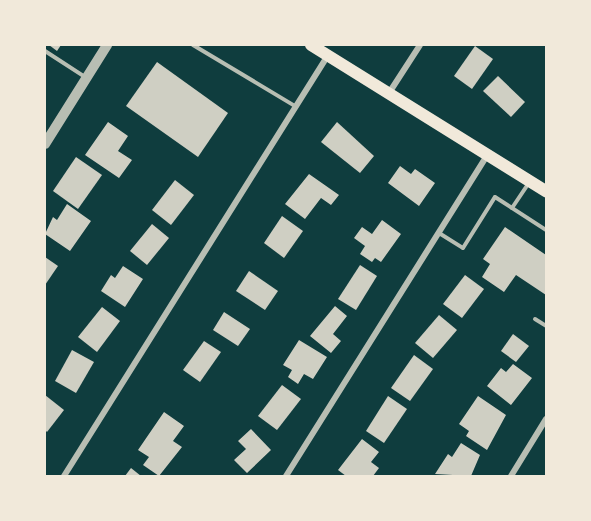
<!DOCTYPE html>
<html>
<head>
<meta charset="utf-8">
<style>
  body { margin:0 }
  #map { position:relative; width:591px; height:521px; overflow:hidden; background:#0f3d3e; font-family:Rubik,sans-serif }
  div>[style] { position:absolute }
  .building>* { inset:0; background:#cfcfc3 }
  .service>* { height:4px; margin:-2px; padding:0 2px; transform-origin:2px; border-radius:2px; background:#b8beb3 }
  .minor>* { height:6px; margin:-3px; padding:0 3px; transform-origin:3px; border-radius:3px; background:#b8beb3 }
  .tertiary>* { height:10px; margin:-5px; padding:0 5px; transform-origin:5px; border-radius:5px; background:#b8beb3 }
  .secondary>* { height:12px; margin:-6px; padding:0 6px; transform-origin:6px; border-radius:6px; background:#f1e9da }
  span { translate:-50% -50%; white-space:nowrap; text-align:center; line-height:1.15; -webkit-text-stroke:4.5px #f1e9da; paint-order:stroke }
  .frame { position:absolute; inset:0; border:46px solid #f1e9da; pointer-events:none }
</style>
</head>
<body>
<div id="map">
  <div class="building">
    <i style="clip-path:polygon(49px 45px,61px 45px,57px 51px)"></i>
    <i style="clip-path:polygon(475px 46px,493px 59px,472px 89px,454px 76px)"></i>
    <i style="clip-path:polygon(157px 62px,228px 113px,198px 157px,126px 106px)"></i>
    <i style="clip-path:polygon(498px 76px,525px 102px,511px 117px,483px 91px)"></i>
    <i style="clip-path:polygon(108px 122px,128px 136px,118px 151px,132px 160px,119px 178px,85px 155px)"></i>
    <i style="clip-path:polygon(337px 122px,374px 156px,360px 173px,321px 142px)"></i>
    <i style="clip-path:polygon(76px 157px,102px 175px,78px 209px,53px 191px)"></i>
    <i style="clip-path:polygon(400px 166px,411px 174px,415px 169px,435px 183px,419px 206px,388px 183px)"></i>
    <i style="clip-path:polygon(309px 174px,339px 195px,331px 205px,321px 198px,305px 219px,285px 204px)"></i>
    <i style="clip-path:polygon(175px 180px,194px 195px,171px 225px,152px 210px)"></i>
    <i style="clip-path:polygon(67px 204px,91px 221px,70px 251px,45px 234px,53px 217px,57px 220px)"></i>
    <i style="clip-path:polygon(282px 216px,303px 231px,284px 258px,264px 243px)"></i>
    <i style="clip-path:polygon(382px 220px,401px 234px,381px 262px,375px 258px,372px 262px,360px 254px,365px 246px,354px 238px,362px 227px,372px 234px)"></i>
    <i style="clip-path:polygon(152px 224px,169px 238px,147px 265px,130px 251px)"></i>
    <i style="clip-path:polygon(505px 227px,546px 255px,546px 295px,516px 275px,504px 292px,482px 277px,490px 264px,483px 259px)"></i>
    <i style="clip-path:polygon(45px 257px,58px 266px,45px 285px)"></i>
    <i style="clip-path:polygon(360px 265px,377px 276px,356px 310px,338px 299px)"></i>
    <i style="clip-path:polygon(123px 266px,143px 279px,125px 307px,101px 291px,111px 275px,115px 278px)"></i>
    <i style="clip-path:polygon(249px 271px,278px 291px,265px 310px,236px 291px)"></i>
    <i style="clip-path:polygon(465px 275px,484px 289px,462px 318px,443px 304px)"></i>
    <i style="clip-path:polygon(335px 306px,347px 316px,333px 334px,341px 341px,331px 353px,310px 336px)"></i>
    <i style="clip-path:polygon(102px 307px,120px 321px,97px 352px,78px 337px)"></i>
    <i style="clip-path:polygon(224px 312px,250px 329px,238px 346px,213px 330px)"></i>
    <i style="clip-path:polygon(439px 315px,457px 330px,433px 358px,415px 343px)"></i>
    <i style="clip-path:polygon(513px 334px,529px 346px,516px 362px,501px 351px)"></i>
    <i style="clip-path:polygon(299px 340px,327px 357px,313px 379px,304px 374px,298px 384px,288px 377px,292px 370px,283px 365px)"></i>
    <i style="clip-path:polygon(204px 341px,221px 352px,200px 382px,183px 370px)"></i>
    <i style="clip-path:polygon(72px 350px,94px 362px,76px 393px,55px 381px)"></i>
    <i style="clip-path:polygon(414px 355px,433px 369px,410px 401px,391px 388px)"></i>
    <i style="clip-path:polygon(513px 364px,532px 378px,511px 405px,487px 386px,501px 368px,506px 372px)"></i>
    <i style="clip-path:polygon(282px 385px,301px 399px,277px 430px,258px 416px)"></i>
    <i style="clip-path:polygon(45px 395px,64px 410px,47px 432px,45px 430px)"></i>
    <i style="clip-path:polygon(388px 396px,407px 409px,384px 443px,366px 431px)"></i>
    <i style="clip-path:polygon(478px 396px,506px 415px,487px 450px,466px 436px,469px 431px,459px 424px)"></i>
    <i style="clip-path:polygon(164px 412px,184px 426px,173px 441px,182px 447px,159px 476px,143px 465px,149px 457px,138px 450px)"></i>
    <i style="clip-path:polygon(251px 429px,271px 450px,247px 473px,234px 460px,246px 449px,238px 441px)"></i>
    <i style="clip-path:polygon(362px 439px,379px 452px,371px 462px,379px 468px,373px 476px,346px 476px,338px 470px)"></i>
    <i style="clip-path:polygon(461px 443px,480px 455px,471px 476px,435px 474px,448px 454px,452px 457px)"></i>
    <i style="clip-path:polygon(131px 468px,141px 476px,125px 476px)"></i>
  </div>
  <div class="service">
    <i style="left:193px;top:45px;width:119px;rotate:30.9deg"></i>
    <i style="left:45px;top:51px;width:48px;rotate:33deg"></i>
    <i style="left:512px;top:208px;width:29px;rotate:-56deg"></i>
    <i style="left:439px;top:233px;width:28px;rotate:32deg"></i>
    <i style="left:463px;top:248px;width:60px;rotate:-57.9deg"></i>
    <i style="left:495px;top:197px;width:61px;rotate:32.9deg"></i>
    <i style="left:535px;top:319px;width:13px;rotate:32deg"></i>
  </div>
  <div class="minor">
    <i style="left:389px;top:93px;width:57px;rotate:-57.1deg"></i>
    <i style="left:64px;top:476px;width:496px;rotate:-57.9deg"></i>
    <i style="left:286px;top:476px;width:379px;rotate:-57.9deg"></i>
    <i style="left:511px;top:476px;width:67px;rotate:-58.4deg"></i>
  </div>
  <div class="tertiary">
    <i style="left:45px;top:144px;width:117px;rotate:-57.9deg"></i>
  </div>
  <div class="secondary">
    <i style="left:311px;top:45px;width:277px;rotate:31.9deg"></i>
  </div>
  <div class="frame"></div>
</div>
</body>
</html>
